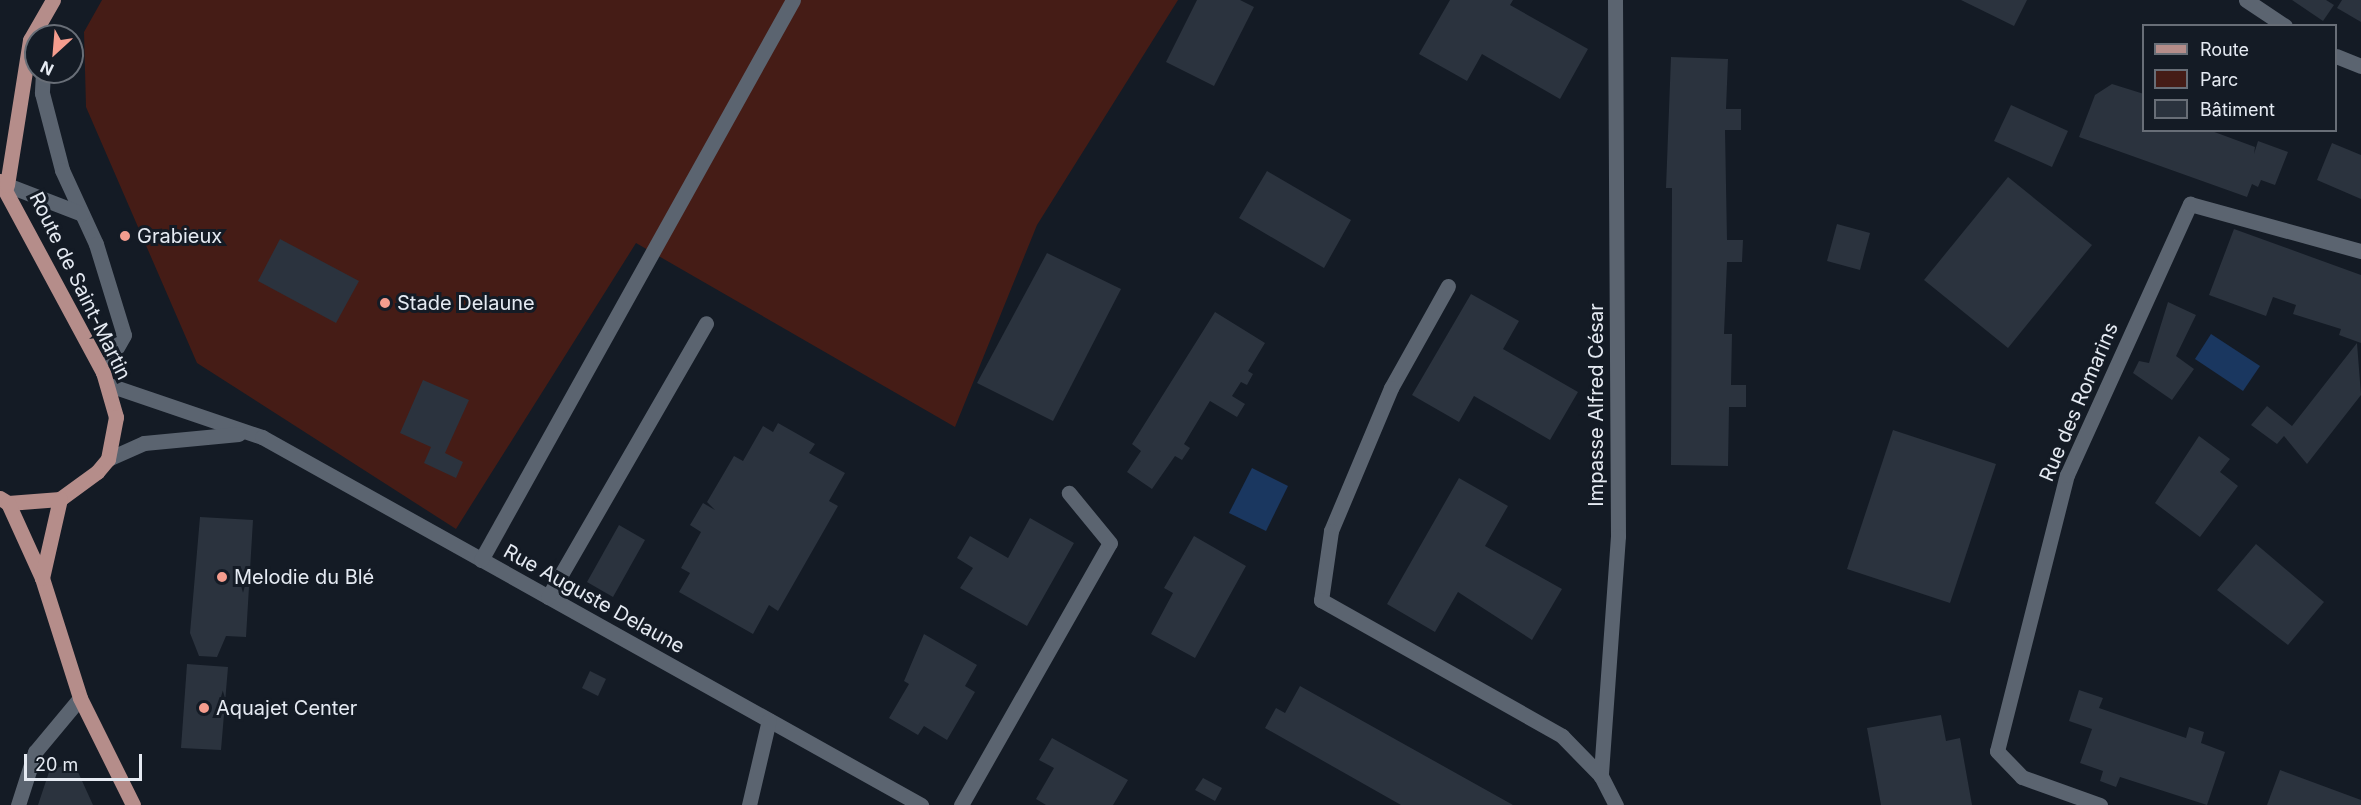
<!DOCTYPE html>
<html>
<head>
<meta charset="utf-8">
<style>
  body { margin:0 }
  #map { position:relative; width:2361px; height:805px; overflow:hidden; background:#141b25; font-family:Inter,sans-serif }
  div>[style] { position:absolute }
  .green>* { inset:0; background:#451c16 }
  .water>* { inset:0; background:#1a3760 }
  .building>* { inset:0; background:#2b333e }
  .minor>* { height:15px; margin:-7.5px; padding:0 7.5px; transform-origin:7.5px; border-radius:7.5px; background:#5b6470 }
  .major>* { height:15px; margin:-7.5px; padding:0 7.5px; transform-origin:7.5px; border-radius:7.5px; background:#b58d8a }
  .dots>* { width:16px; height:16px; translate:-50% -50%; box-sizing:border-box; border:3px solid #141b25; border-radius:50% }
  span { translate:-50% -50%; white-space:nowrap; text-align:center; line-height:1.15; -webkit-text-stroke:6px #141b25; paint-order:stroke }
  .poi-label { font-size:20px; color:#e5eaf2 }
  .left { translate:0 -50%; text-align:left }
  .street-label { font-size:20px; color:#e5eaf2 }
  .legend { position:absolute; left:2142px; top:24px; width:195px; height:108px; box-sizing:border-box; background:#141b25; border:2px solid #686e77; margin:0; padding:8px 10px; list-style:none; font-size:18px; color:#e5eaf2 }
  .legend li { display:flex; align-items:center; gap:12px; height:30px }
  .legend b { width:30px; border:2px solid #686e77 }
  .north { position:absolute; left:24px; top:24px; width:60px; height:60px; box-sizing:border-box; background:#141b25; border:2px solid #686e77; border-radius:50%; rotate:206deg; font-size:16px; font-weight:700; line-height:24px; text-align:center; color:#e5eaf2 }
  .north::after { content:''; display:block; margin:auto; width:21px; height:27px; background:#f59d8e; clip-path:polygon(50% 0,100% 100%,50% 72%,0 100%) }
  .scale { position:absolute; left:24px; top:754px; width:118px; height:27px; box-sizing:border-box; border:3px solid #e5eaf2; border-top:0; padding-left:8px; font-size:18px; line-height:21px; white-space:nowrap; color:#e5eaf2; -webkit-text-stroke:4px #141b25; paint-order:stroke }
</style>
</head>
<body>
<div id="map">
  <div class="green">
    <i style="clip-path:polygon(102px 0,1178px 0,1037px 225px,955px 427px,636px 243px,456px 529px,197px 363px,86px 107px,84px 32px)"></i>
  </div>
  <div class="water">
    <i style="clip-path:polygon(2211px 334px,2260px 366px,2243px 391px,2195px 359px)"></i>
    <i style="clip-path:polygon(1252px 468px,1288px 486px,1266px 531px,1229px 513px)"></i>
  </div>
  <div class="building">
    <i style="clip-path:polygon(1197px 0,1240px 0,1254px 7px,1214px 86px,1166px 62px)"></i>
    <i style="clip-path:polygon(1450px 0,1513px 0,1510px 5px,1588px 49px,1560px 99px,1482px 54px,1467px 81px,1419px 54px)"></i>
    <i style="clip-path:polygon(1961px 0,2027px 0,2014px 26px)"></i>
    <i style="clip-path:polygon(2292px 0,2326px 0,2334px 5px,2323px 21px)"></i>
    <i style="clip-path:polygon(2342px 0,2361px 0,2361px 22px,2337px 8px)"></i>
    <i style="clip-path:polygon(1671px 57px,1728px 59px,1726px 109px,1741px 109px,1741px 130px,1725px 130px,1727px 240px,1743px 240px,1742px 262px,1727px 262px,1724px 334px,1732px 334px,1731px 385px,1746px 385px,1746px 407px,1729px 407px,1728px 466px,1671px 465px,1672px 188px,1666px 188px)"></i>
    <i style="clip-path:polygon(2112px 84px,2144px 94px,2144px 130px,2209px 130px,2255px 147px,2254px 154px,2258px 141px,2288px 152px,2275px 185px,2261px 180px,2258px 187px,2252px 184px,2247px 197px,2079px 137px,2095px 95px)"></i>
    <i style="clip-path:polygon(2011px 105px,2068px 131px,2052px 167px,1994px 141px)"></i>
    <i style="clip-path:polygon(2332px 143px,2361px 155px,2361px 199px,2317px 180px)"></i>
    <i style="clip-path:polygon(1267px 171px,1351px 220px,1324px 268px,1239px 218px)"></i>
    <i style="clip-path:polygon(2008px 177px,2092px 245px,2008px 348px,1924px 280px)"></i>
    <i style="clip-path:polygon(1837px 224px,1870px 233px,1860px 270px,1827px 261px)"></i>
    <i style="clip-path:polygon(2234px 229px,2361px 275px,2361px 343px,2339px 335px,2341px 329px,2293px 314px,2296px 305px,2273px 297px,2266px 316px,2209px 295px)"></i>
    <i style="clip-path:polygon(280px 239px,359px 281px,336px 323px,258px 281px)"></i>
    <i style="clip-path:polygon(1047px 253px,1121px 289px,1053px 421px,977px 383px)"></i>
    <i style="clip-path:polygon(1471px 294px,1519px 321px,1503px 349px,1578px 392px,1550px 440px,1474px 396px,1459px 422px,1412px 395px)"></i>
    <i style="clip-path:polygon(2168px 302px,2196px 315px,2176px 356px,2194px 369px,2172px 400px,2133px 373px,2139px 361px,2149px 363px)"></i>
    <i style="clip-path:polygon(1215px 312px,1265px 343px,1248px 371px,1253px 374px,1247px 385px,1241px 382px,1232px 396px,1245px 404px,1237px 417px,1210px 401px,1184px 444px,1190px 448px,1182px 460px,1175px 456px,1152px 489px,1127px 472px,1141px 451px,1132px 444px)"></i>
    <i style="clip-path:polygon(2357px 343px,2361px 395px,2307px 464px,2284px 436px,2277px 444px,2251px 425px,2267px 406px,2292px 426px)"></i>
    <i style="clip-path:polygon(423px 380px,469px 400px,445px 453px,463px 462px,456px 478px,424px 463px,431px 447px,400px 433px)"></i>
    <i style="clip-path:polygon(778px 423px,815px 444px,809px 453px,845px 473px,829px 501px,838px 506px,778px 611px,769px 605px,753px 634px,679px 592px,690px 573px,681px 568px,701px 532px,690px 525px,703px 503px,715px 510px,707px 502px,734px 456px,743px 461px,763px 426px,773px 432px)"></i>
    <i style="clip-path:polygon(1893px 430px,1996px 464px,1950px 603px,1847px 569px)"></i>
    <i style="clip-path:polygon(2199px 436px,2230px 459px,2220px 472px,2238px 486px,2200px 537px,2155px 503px)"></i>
    <i style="clip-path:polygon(1459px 478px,1508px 506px,1485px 546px,1562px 589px,1532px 640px,1458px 592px,1435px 632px,1387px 604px)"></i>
    <i style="clip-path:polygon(200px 517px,253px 520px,246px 637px,226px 636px,217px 657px,199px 656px,190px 633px)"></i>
    <i style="clip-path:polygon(1030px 518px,1074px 543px,1027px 626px,960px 588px,973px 568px,957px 558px,970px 536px,1008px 558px)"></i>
    <i style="clip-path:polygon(619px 525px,645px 540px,613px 597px,587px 582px)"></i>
    <i style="clip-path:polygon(1194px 536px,1246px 566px,1195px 658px,1151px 634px,1173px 593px,1164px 588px)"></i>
    <i style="clip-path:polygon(2256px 544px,2324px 602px,2288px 645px,2217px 590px)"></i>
    <i style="clip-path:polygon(924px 634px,977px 665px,965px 686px,975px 692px,947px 740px,924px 726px,918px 735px,889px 718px,909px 684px,904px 681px)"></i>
    <i style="clip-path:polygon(187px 664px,228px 667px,221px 750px,181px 748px)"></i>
    <i style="clip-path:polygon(590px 671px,606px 679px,598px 696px,582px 688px)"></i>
    <i style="clip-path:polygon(1300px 686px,1513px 805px,1401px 805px,1265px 728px,1276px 708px,1285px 713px)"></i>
    <i style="clip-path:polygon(2079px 690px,2103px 698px,2099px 708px,2186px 738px,2189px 727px,2204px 732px,2201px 743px,2225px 752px,2207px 805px,2120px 777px,2116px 787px,2100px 781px,2103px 771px,2080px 763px,2092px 729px,2069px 721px)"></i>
    <i style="clip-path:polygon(1941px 715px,1946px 741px,1960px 738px,1972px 805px,1881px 805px,1867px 728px)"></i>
    <i style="clip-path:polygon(1052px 738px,1128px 780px,1113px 805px,1046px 805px,1036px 799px,1054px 768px,1039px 760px)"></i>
    <i style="clip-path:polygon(73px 761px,93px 805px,38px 805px,49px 772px)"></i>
    <i style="clip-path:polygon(2280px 770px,2361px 800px,2361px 805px,2267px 805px)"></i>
    <i style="clip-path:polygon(1203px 778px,1222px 788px,1215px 801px,1195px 790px)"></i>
  </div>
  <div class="minor">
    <i style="left:1615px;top:0;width:536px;rotate:89.68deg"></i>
    <i style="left:1618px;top:536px;width:241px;rotate:94.1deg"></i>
    <i style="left:1601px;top:776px;width:33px;rotate:63deg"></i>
    <i style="left:2246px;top:0;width:47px;rotate:33.7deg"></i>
    <i style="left:2336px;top:56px;width:27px;rotate:22deg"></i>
    <i style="left:43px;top:72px;width:21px;rotate:93deg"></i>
    <i style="left:42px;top:93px;width:80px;rotate:75.4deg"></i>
    <i style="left:62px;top:170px;width:81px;rotate:65.3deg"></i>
    <i style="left:96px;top:244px;width:95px;rotate:72.9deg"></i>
    <i style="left:124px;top:335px;width:43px;rotate:119.6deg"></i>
    <i style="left:7px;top:185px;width:80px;rotate:21.1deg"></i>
    <i style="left:1448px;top:286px;width:117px;rotate:119.2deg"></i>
    <i style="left:1391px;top:388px;width:155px;rotate:112.8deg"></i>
    <i style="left:1331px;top:531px;width:70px;rotate:98.2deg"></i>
    <i style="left:1321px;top:600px;width:277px;rotate:29.4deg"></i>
    <i style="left:1562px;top:736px;width:56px;rotate:45.7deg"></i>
    <i style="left:109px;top:385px;width:162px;rotate:18.8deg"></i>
    <i style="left:262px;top:437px;width:755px;rotate:29.18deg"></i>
    <i style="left:108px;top:459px;width:39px;rotate:-24deg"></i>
    <i style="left:144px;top:443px;width:95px;rotate:-5.4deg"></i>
    <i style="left:481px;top:560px;width:641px;rotate:-60.88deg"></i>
    <i style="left:548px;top:597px;width:316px;rotate:-60deg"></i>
    <i style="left:18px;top:805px;width:56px;rotate:-72.2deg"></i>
    <i style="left:35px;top:752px;width:70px;rotate:-50.2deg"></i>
    <i style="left:749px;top:805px;width:87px;rotate:-76.8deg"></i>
    <i style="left:961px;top:805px;width:301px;rotate:-60.4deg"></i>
    <i style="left:1110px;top:543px;width:65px;rotate:-129.4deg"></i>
    <i style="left:2100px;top:805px;width:83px;rotate:-160.3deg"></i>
    <i style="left:2022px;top:777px;width:36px;rotate:-134deg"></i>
    <i style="left:1997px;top:751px;width:285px;rotate:-75.8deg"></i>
    <i style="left:2067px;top:475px;width:298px;rotate:-65.6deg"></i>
    <i style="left:2190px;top:204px;width:177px;rotate:15.4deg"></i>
  </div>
  <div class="major">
    <i style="left:0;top:181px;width:217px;rotate:61.7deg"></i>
    <i style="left:103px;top:372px;width:47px;rotate:73.9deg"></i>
    <i style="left:116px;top:417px;width:43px;rotate:100.8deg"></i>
    <i style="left:108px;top:459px;width:17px;rotate:130deg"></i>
    <i style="left:97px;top:472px;width:46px;rotate:143.9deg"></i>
    <i style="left:60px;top:499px;width:52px;rotate:175.6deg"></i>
    <i style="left:7px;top:185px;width:147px;rotate:-81deg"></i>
    <i style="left:30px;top:40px;width:46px;rotate:-60.1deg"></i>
    <i style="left:0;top:498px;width:9px;rotate:32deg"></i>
    <i style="left:8px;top:503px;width:82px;rotate:65.6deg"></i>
    <i style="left:42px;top:578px;width:126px;rotate:72.4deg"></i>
    <i style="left:80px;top:698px;width:119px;rotate:63.6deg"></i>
    <i style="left:42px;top:578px;width:81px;rotate:-77.2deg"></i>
  </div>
  <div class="dots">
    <i style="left:125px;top:236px;background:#f59d8e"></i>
    <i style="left:385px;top:303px;background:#f59d8e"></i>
    <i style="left:222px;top:577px;background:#f59d8e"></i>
    <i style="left:204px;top:708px;background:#f59d8e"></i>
  </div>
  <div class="poi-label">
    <span class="left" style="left:137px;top:236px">Grabieux</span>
    <span class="left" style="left:397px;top:303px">Stade Delaune</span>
    <span class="left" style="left:234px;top:577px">Melodie du Blé</span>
    <span class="left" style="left:216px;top:708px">Aquajet Center</span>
  </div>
  <div class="street-label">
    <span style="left:80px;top:286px;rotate:64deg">Route de Saint-Martin</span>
    <span style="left:2079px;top:402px;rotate:-67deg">Rue des Romarins</span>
    <span style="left:1596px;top:405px;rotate:-90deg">Impasse Alfred César</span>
    <span style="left:594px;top:599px;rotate:29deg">Rue Auguste Delaune</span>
  </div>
  <ul class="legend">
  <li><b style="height:8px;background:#b58d8a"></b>Route</li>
  <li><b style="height:16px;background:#451c16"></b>Parc</li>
  <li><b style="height:16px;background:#2b333e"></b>Bâtiment</li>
  </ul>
  <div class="north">N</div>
  <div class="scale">20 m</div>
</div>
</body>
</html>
